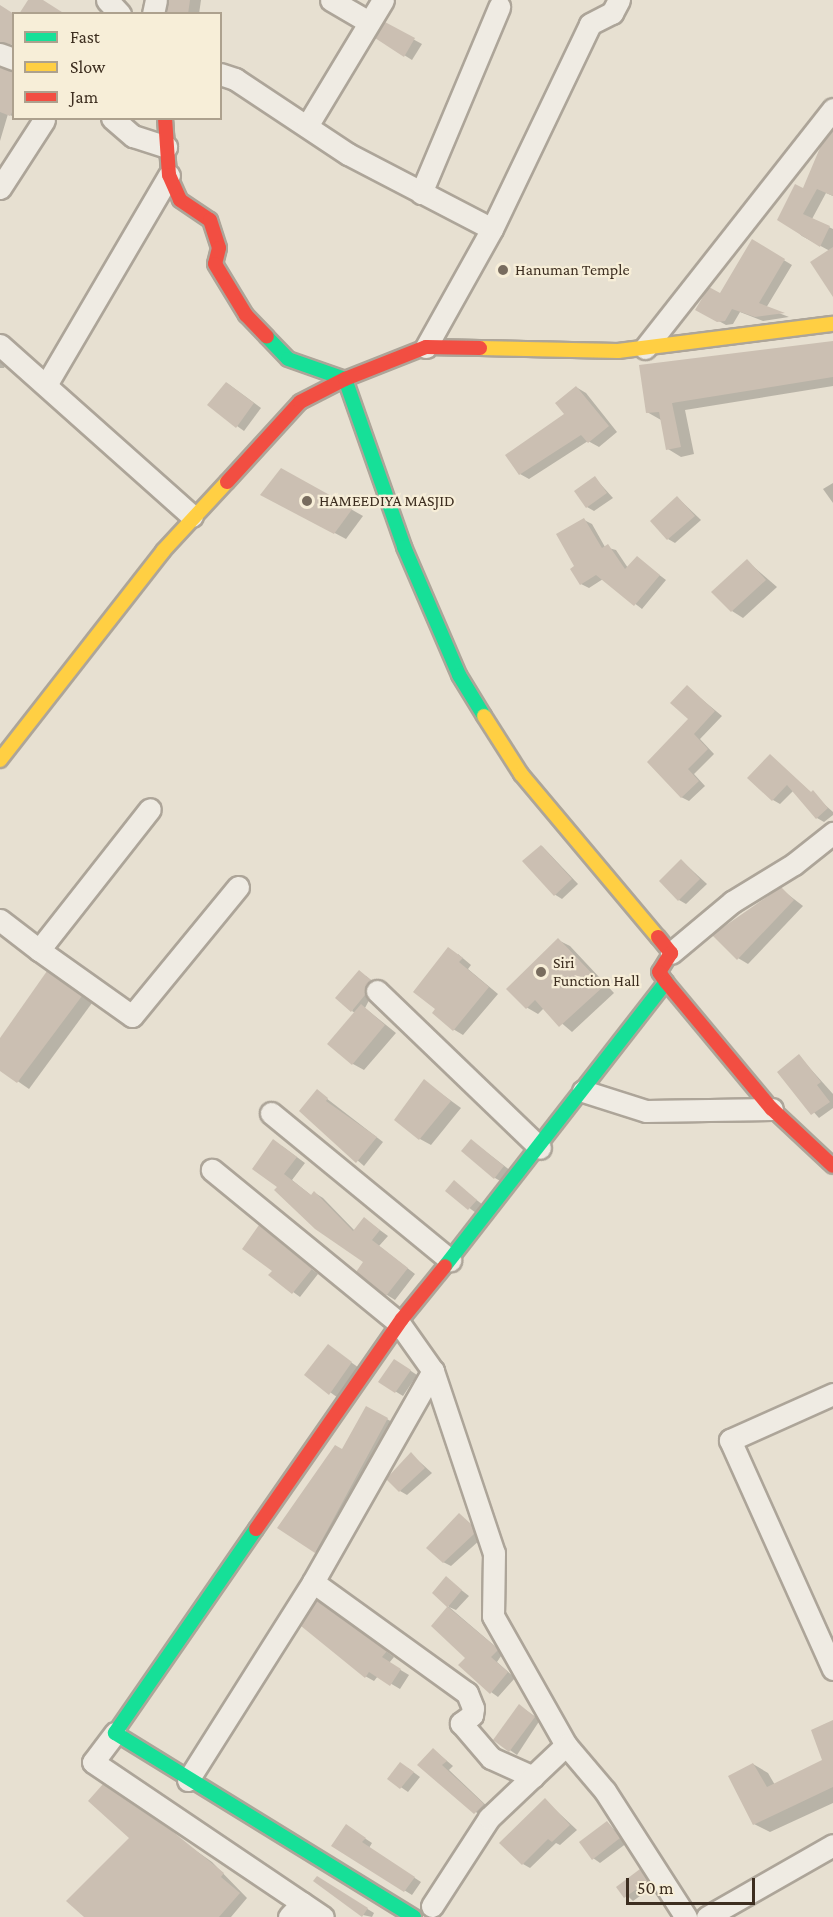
<!DOCTYPE html>
<html>
<head>
<meta charset="utf-8">
<style>
  body { margin:0 }
  #map { position:relative; width:833px; height:1917px; overflow:hidden; background:#e7e0d1; font-family:"Crimson Pro",serif }
  div>[style] { position:absolute }
  .shadow>* { inset:0; background:#0003 }
  .building>* { inset:0; background:#cbbfb2 }
  .roads { filter:drop-shadow(2px 0 #ada599) drop-shadow(-2px 0 #ada599) drop-shadow(0 2px #ada599) drop-shadow(0 -2px #ada599) }
  .street>* { height:21px; margin:-10.5px; padding:0 10.5px; transform-origin:10.5px; border-radius:10.5px; background:#efebe3 }
  .fast>* { height:14px; margin:-7px; padding:0 7px; transform-origin:7px; border-radius:7px; background:#16e098 }
  .slow>* { height:14px; margin:-7px; padding:0 7px; transform-origin:7px; border-radius:7px; background:#ffcf43 }
  .jam>* { height:14px; margin:-7px; padding:0 7px; transform-origin:7px; border-radius:7px; background:#f24e42 }
  .dots>* { width:16px; height:16px; translate:-50% -50%; box-sizing:border-box; border:3px solid #f7eed8; border-radius:50% }
  span { translate:-50% -50%; white-space:nowrap; text-align:center; line-height:1.15; -webkit-text-stroke:4.5px #f7eed8; paint-order:stroke }
  .poi-label { font-size:16px; color:#3d2e20 }
  .left { translate:0 -50%; text-align:left }
  .legend { position:absolute; left:12px; top:12px; width:210px; height:108px; box-sizing:border-box; background:#f7eed8; border:2px solid #ada18e; margin:0; padding:8px 10px; list-style:none; font-size:18px; color:#3d2e20 }
  .legend li { display:flex; align-items:center; gap:12px; height:30px }
  .legend b { width:30px; border:2px solid #ada18e }
  .scale { position:absolute; left:626px; top:1878px; width:129px; height:27px; box-sizing:border-box; border:3px solid #3d2e20; border-top:0; padding-left:8px; font-size:18px; line-height:21px; white-space:nowrap; color:#3d2e20; -webkit-text-stroke:4px #f7eed8; paint-order:stroke }
</style>
</head>
<body>
<div id="map">
  <div class="shadow">
    <i style="clip-path:polygon(169px 0,201px 0,199px 14px,166px 14px)"></i>
    <i style="clip-path:polygon(385px 24px,422px 44px,412px 60px,377px 38px)"></i>
    <i style="clip-path:polygon(0 70px,14px 75px,14px 117px,8px 114px,0 141px)"></i>
    <i style="clip-path:polygon(833px 140px,833px 196px,826px 193px,812px 219px,833px 229px,833px 293px,830px 251px,802px 236px,786px 222px)"></i>
    <i style="clip-path:polygon(752px 241px,792px 265px,766px 308px,789px 317px,763px 321px,740px 312px,733px 324px,726px 325px,697px 309px,720px 295px)"></i>
    <i style="clip-path:polygon(833px 342px,833px 386px,685px 410px,694px 454px,681px 457px,668px 449px,661px 420px,647px 412px)"></i>
    <i style="clip-path:polygon(0 358px,5px 366px,4px 368px,0 368px)"></i>
    <i style="clip-path:polygon(227px 383px,261px 408px,244px 431px,237px 426px)"></i>
    <i style="clip-path:polygon(576px 387px,586px 393px,617px 432px,599px 447px,588px 441px,529px 479px,520px 474px,567px 414px)"></i>
    <i style="clip-path:polygon(282px 470px,363px 516px,346px 539px,273px 500px)"></i>
    <i style="clip-path:polygon(595px 478px,613px 498px,594px 511px,587px 507px)"></i>
    <i style="clip-path:polygon(833px 483px,833px 503px,823px 489px)"></i>
    <i style="clip-path:polygon(678px 498px,701px 520px,675px 543px,668px 539px)"></i>
    <i style="clip-path:polygon(584px 520px,592px 524px,605px 547px,616px 550px,628px 568px,637px 558px,666px 580px,642px 609px,603px 579px,589px 588px,581px 584px,576px 566px)"></i>
    <i style="clip-path:polygon(747px 561px,777px 587px,743px 618px,732px 611px)"></i>
    <i style="clip-path:polygon(687px 687px,722px 716px,700px 739px,714px 754px,694px 774px,705px 786px,689px 801px,681px 797px,690px 719px)"></i>
    <i style="clip-path:polygon(770px 756px,833px 812px,833px 815px,824px 822px,817px 818px,794px 790px,780px 804px,773px 800px)"></i>
    <i style="clip-path:polygon(542px 846px,578px 884px,562px 899px,554px 894px)"></i>
    <i style="clip-path:polygon(682px 861px,707px 884px,686px 904px,679px 900px)"></i>
    <i style="clip-path:polygon(781px 889px,803px 906px,748px 964px,738px 958px)"></i>
    <i style="clip-path:polygon(558px 940px,570px 946px,614px 993px,572px 1032px,544px 1008px,538px 1014px,526px 1007px)"></i>
    <i style="clip-path:polygon(458px 954px,471px 965px,468px 969px,498px 994px,463px 1035px,453px 1029px)"></i>
    <i style="clip-path:polygon(47px 973px,92px 1003px,29px 1089px,0 1069px,0 1041px)"></i>
    <i style="clip-path:polygon(366px 976px,377px 985px,365px 1008px,396px 1033px,364px 1070px,353px 1064px,355px 1013px,352px 1011px)"></i>
    <i style="clip-path:polygon(799px 1056px,833px 1094px,833px 1108px,819px 1118px,779px 1072px)"></i>
    <i style="clip-path:polygon(424px 1081px,461px 1108px,431px 1145px,420px 1139px)"></i>
    <i style="clip-path:polygon(317px 1091px,383px 1142px,364px 1166px,301px 1111px)"></i>
    <i style="clip-path:polygon(472px 1141px,511px 1171px,502px 1182px,495px 1178px)"></i>
    <i style="clip-path:polygon(282px 1146px,305px 1163px,292px 1180px,312px 1196px,315px 1193px,323px 1198px,355px 1231px,365px 1219px,388px 1236px,379px 1246px,415px 1274px,395px 1300px,387px 1295px,366px 1262px,279px 1186px)"></i>
    <i style="clip-path:polygon(454px 1182px,483px 1205px,476px 1213px,447px 1191px)"></i>
    <i style="clip-path:polygon(259px 1227px,318px 1274px,300px 1297px,270px 1275px,274px 1270px)"></i>
    <i style="clip-path:polygon(328px 1346px,362px 1370px,341px 1400px,306px 1375px)"></i>
    <i style="clip-path:polygon(402px 1365px,417px 1375px,403px 1396px,380px 1382px)"></i>
    <i style="clip-path:polygon(367px 1408px,394px 1423px,323px 1556px,315px 1552px,342px 1451px)"></i>
    <i style="clip-path:polygon(411px 1454px,432px 1473px,407px 1495px,400px 1491px)"></i>
    <i style="clip-path:polygon(459px 1515px,478px 1530px,481px 1539px,451px 1566px,443px 1562px)"></i>
    <i style="clip-path:polygon(446px 1578px,469px 1596px,456px 1610px,449px 1607px,503px 1653px,497px 1662px,515px 1678px,498px 1697px,491px 1692px,467px 1657px,433px 1626px,449px 1606px,434px 1593px)"></i>
    <i style="clip-path:polygon(326px 1607px,394px 1657px,389px 1663px,409px 1675px,400px 1689px,378px 1676px,374px 1681px,365px 1676px)"></i>
    <i style="clip-path:polygon(520px 1706px,540px 1720px,517px 1755px,495px 1740px)"></i>
    <i style="clip-path:polygon(833px 1722px,833px 1803px,770px 1832px,754px 1824px,753px 1764px,768px 1773px,775px 1785px,824px 1761px)"></i>
    <i style="clip-path:polygon(434px 1750px,453px 1766px,449px 1770px,490px 1809px,482px 1817px,419px 1765px)"></i>
    <i style="clip-path:polygon(408px 1768px,420px 1777px,408px 1792px,389px 1779px)"></i>
    <i style="clip-path:polygon(111px 1791px,212px 1862px,247px 1898px,231px 1917px,86px 1917px,131px 1838px)"></i>
    <i style="clip-path:polygon(545px 1800px,577px 1830px,560px 1845px,556px 1843px,530px 1868px,523px 1864px)"></i>
    <i style="clip-path:polygon(607px 1822px,627px 1843px,600px 1863px,593px 1858px)"></i>
    <i style="clip-path:polygon(354px 1831px,372px 1843px,369px 1848px,421px 1882px,412px 1895px,333px 1846px)"></i>
    <i style="clip-path:polygon(640px 1871px,654px 1886px,633px 1901px,618px 1887px)"></i>
    <i style="clip-path:polygon(317px 1878px,374px 1913px,372px 1917px,363px 1915px)"></i>
  </div>
  <div class="building">
    <i style="clip-path:polygon(28px 0,43px 0,65px 14px,19px 14px)"></i>
    <i style="clip-path:polygon(168px 0,190px 0,188px 14px,166px 14px)"></i>
    <i style="clip-path:polygon(0 5px,14px 14px,14px 45px,0 42px)"></i>
    <i style="clip-path:polygon(385px 22px,415px 38px,404px 57px,375px 38px)"></i>
    <i style="clip-path:polygon(0 68px,14px 71px,14px 109px,10px 116px,0 112px)"></i>
    <i style="clip-path:polygon(833px 130px,833px 196px,817px 189px,803px 214px,830px 226px,820px 247px,777px 220px,795px 184px,803px 188px,822px 143px)"></i>
    <i style="clip-path:polygon(752px 239px,785px 259px,759px 303px,785px 313px,755px 317px,732px 309px,725px 321px,717px 322px,695px 310px,709px 287px,720px 293px)"></i>
    <i style="clip-path:polygon(833px 247px,833px 297px,810px 262px)"></i>
    <i style="clip-path:polygon(833px 341px,833px 377px,672px 403px,681px 447px,666px 450px,659px 412px,646px 413px,639px 365px)"></i>
    <i style="clip-path:polygon(226px 382px,254px 403px,236px 428px,207px 405px)"></i>
    <i style="clip-path:polygon(576px 386px,609px 426px,588px 443px,581px 435px,519px 475px,505px 455px,564px 414px,555px 403px)"></i>
    <i style="clip-path:polygon(281px 468px,353px 508px,334px 534px,260px 495px)"></i>
    <i style="clip-path:polygon(595px 476px,607px 493px,586px 508px,574px 491px)"></i>
    <i style="clip-path:polygon(677px 496px,695px 516px,667px 540px,650px 521px)"></i>
    <i style="clip-path:polygon(584px 518px,602px 548px,608px 544px,625px 569px,637px 556px,660px 575px,634px 606px,596px 575px,580px 585px,570px 569px,574px 566px,556px 534px)"></i>
    <i style="clip-path:polygon(747px 559px,766px 580px,731px 612px,711px 592px)"></i>
    <i style="clip-path:polygon(687px 685px,715px 711px,694px 734px,708px 749px,688px 769px,699px 781px,681px 798px,647px 762px,688px 719px,670px 703px)"></i>
    <i style="clip-path:polygon(770px 754px,811px 792px,813px 790px,828px 808px,816px 819px,787px 785px,772px 801px,747px 778px)"></i>
    <i style="clip-path:polygon(541px 845px,572px 879px,554px 896px,522px 861px)"></i>
    <i style="clip-path:polygon(681px 859px,700px 879px,678px 901px,659px 881px)"></i>
    <i style="clip-path:polygon(781px 887px,794px 900px,737px 960px,712px 935px)"></i>
    <i style="clip-path:polygon(558px 938px,604px 986px,559px 1027px,535px 1000px,526px 1009px,506px 989px)"></i>
    <i style="clip-path:polygon(448px 947px,463px 958px,459px 962px,489px 987px,453px 1031px,432px 1013px,435px 1009px,413px 992px)"></i>
    <i style="clip-path:polygon(359px 970px,371px 980px,365px 987px,365px 995px,351px 1012px,335px 998px)"></i>
    <i style="clip-path:polygon(47px 971px,82px 996px,17px 1083px,0 1071px,0 1038px)"></i>
    <i style="clip-path:polygon(361px 1004px,385px 1025px,352px 1065px,327px 1044px)"></i>
    <i style="clip-path:polygon(799px 1054px,821px 1082px,817px 1085px,830px 1102px,811px 1115px,777px 1072px)"></i>
    <i style="clip-path:polygon(424px 1079px,451px 1101px,419px 1140px,394px 1120px)"></i>
    <i style="clip-path:polygon(317px 1089px,328px 1098px,326px 1101px,377px 1137px,356px 1163px,299px 1111px)"></i>
    <i style="clip-path:polygon(273px 1139px,297px 1157px,284px 1174px,311px 1195px,314px 1191px,353px 1231px,364px 1217px,380px 1230px,372px 1240px,408px 1268px,386px 1296px,356px 1272px,363px 1262px,315px 1229px,274px 1190px,277px 1187px,252px 1169px)"></i>
    <i style="clip-path:polygon(471px 1139px,504px 1166px,494px 1179px,461px 1151px)"></i>
    <i style="clip-path:polygon(454px 1180px,477px 1200px,468px 1210px,445px 1191px)"></i>
    <i style="clip-path:polygon(259px 1225px,312px 1269px,292px 1294px,268px 1275px,272px 1271px,242px 1249px)"></i>
    <i style="clip-path:polygon(328px 1344px,352px 1362px,329px 1395px,304px 1375px)"></i>
    <i style="clip-path:polygon(394px 1359px,411px 1370px,395px 1393px,378px 1382px)"></i>
    <i style="clip-path:polygon(366px 1406px,388px 1418px,315px 1553px,277px 1528px,335px 1445px,342px 1449px)"></i>
    <i style="clip-path:polygon(411px 1452px,425px 1468px,399px 1492px,386px 1479px)"></i>
    <i style="clip-path:polygon(459px 1513px,471px 1524px,474px 1534px,443px 1563px,426px 1548px)"></i>
    <i style="clip-path:polygon(446px 1576px,462px 1590px,448px 1607px,496px 1647px,498px 1650px,491px 1657px,508px 1672px,490px 1694px,458px 1665px,465px 1658px,431px 1626px,447px 1607px,432px 1593px)"></i>
    <i style="clip-path:polygon(317px 1600px,387px 1651px,382px 1657px,401px 1669px,390px 1686px,369px 1672px,365px 1678px,301px 1626px)"></i>
    <i style="clip-path:polygon(519px 1704px,535px 1717px,509px 1752px,493px 1740px)"></i>
    <i style="clip-path:polygon(833px 1720px,833px 1787px,753px 1825px,728px 1776px,753px 1763px,767px 1787px,822px 1760px,811px 1730px)"></i>
    <i style="clip-path:polygon(433px 1748px,447px 1761px,442px 1765px,484px 1804px,474px 1814px,417px 1765px)"></i>
    <i style="clip-path:polygon(400px 1762px,414px 1772px,400px 1789px,387px 1779px)"></i>
    <i style="clip-path:polygon(103px 1784px,172px 1831px,224px 1873px,221px 1877px,240px 1893px,219px 1917px,84px 1917px,66px 1901px,129px 1838px,88px 1801px)"></i>
    <i style="clip-path:polygon(545px 1798px,570px 1825px,552px 1842px,548px 1839px,522px 1865px,499px 1843px)"></i>
    <i style="clip-path:polygon(607px 1821px,620px 1838px,592px 1860px,579px 1842px)"></i>
    <i style="clip-path:polygon(346px 1824px,366px 1838px,362px 1842px,415px 1877px,404px 1892px,331px 1846px)"></i>
    <i style="clip-path:polygon(640px 1869px,648px 1881px,624px 1898px,616px 1887px)"></i>
    <i style="clip-path:polygon(317px 1876px,368px 1908px,362px 1917px,313px 1881px)"></i>
  </div>
  <div class="roads">
    <div class="street">
      <i style="left:107px;top:0;width:19px;rotate:47deg"></i>
      <i style="left:331px;top:0;width:44px;rotate:30.1deg"></i>
      <i style="left:153px;top:14px;width:14px;rotate:-78deg"></i>
      <i style="left:0;top:54px;width:15px;rotate:20deg"></i>
      <i style="left:220px;top:74px;width:16px;rotate:18deg"></i>
      <i style="left:235px;top:79px;width:136px;rotate:33.6deg"></i>
      <i style="left:348px;top:154px;width:162px;rotate:27.5deg"></i>
      <i style="left:112px;top:118px;width:28px;rotate:41deg"></i>
      <i style="left:133px;top:136px;width:35px;rotate:18deg"></i>
      <i style="left:307px;top:126px;width:147px;rotate:-58.9deg"></i>
      <i style="left:0;top:188px;width:81px;rotate:-57.1deg"></i>
      <i style="left:421px;top:193px;width:202px;rotate:-67.2deg"></i>
      <i style="left:0;top:345px;width:257px;rotate:41.7deg"></i>
      <i style="left:426px;top:347px;width:135px;rotate:-60.8deg"></i>
      <i style="left:492px;top:229px;width:227px;rotate:-64.4deg"></i>
      <i style="left:590px;top:24px;width:25px;rotate:-27deg"></i>
      <i style="left:612px;top:13px;width:15px;rotate:-62deg"></i>
      <i style="left:645px;top:348px;width:304px;rotate:-51.8deg"></i>
      <i style="left:46px;top:385px;width:243px;rotate:-59.6deg"></i>
      <i style="left:0;top:920px;width:49px;rotate:37.6deg"></i>
      <i style="left:39px;top:950px;width:179px;rotate:-51.8deg"></i>
      <i style="left:39px;top:950px;width:114px;rotate:35.4deg"></i>
      <i style="left:132px;top:1016px;width:167px;rotate:-50.6deg"></i>
      <i style="left:671px;top:953px;width:80px;rotate:-39.9deg"></i>
      <i style="left:732px;top:902px;width:73px;rotate:-31.5deg"></i>
      <i style="left:794px;top:864px;width:50px;rotate:-38.5deg"></i>
      <i style="left:377px;top:991px;width:226px;rotate:43.9deg"></i>
      <i style="left:583px;top:1091px;width:66px;rotate:17.6deg"></i>
      <i style="left:646px;top:1111px;width:126px;rotate:-0.9deg"></i>
      <i style="left:271px;top:1113px;width:232px;rotate:39.4deg"></i>
      <i style="left:433px;top:1371px;width:192px;rotate:71.5deg"></i>
      <i style="left:494px;top:1553px;width:63px;rotate:90.9deg"></i>
      <i style="left:493px;top:1616px;width:148px;rotate:60.5deg"></i>
      <i style="left:566px;top:1745px;width:60px;rotate:49.7deg"></i>
      <i style="left:605px;top:1791px;width:150px;rotate:57.3deg"></i>
      <i style="left:833px;top:1394px;width:113px;rotate:155.9deg"></i>
      <i style="left:730px;top:1440px;width:251px;rotate:65.8deg"></i>
      <i style="left:313px;top:1582px;width:190px;rotate:35.8deg"></i>
      <i style="left:467px;top:1693px;width:16px;rotate:68deg"></i>
      <i style="left:473px;top:1708px;width:7px;rotate:98deg"></i>
      <i style="left:472px;top:1715px;width:14px;rotate:144deg"></i>
      <i style="left:461px;top:1723px;width:46px;rotate:49.4deg"></i>
      <i style="left:491px;top:1758px;width:46px;rotate:24.3deg"></i>
      <i style="left:115px;top:1733px;width:36px;rotate:127deg"></i>
      <i style="left:93px;top:1762px;width:252px;rotate:34deg"></i>
      <i style="left:188px;top:1780px;width:234px;rotate:-57.7deg"></i>
      <i style="left:313px;top:1582px;width:243px;rotate:-60.4deg"></i>
      <i style="left:433px;top:1371px;width:59px;rotate:-125.3deg"></i>
      <i style="left:399px;top:1323px;width:242px;rotate:-140.7deg"></i>
      <i style="left:432px;top:1906px;width:105px;rotate:-57.1deg"></i>
      <i style="left:489px;top:1818px;width:106px;rotate:-43.5deg"></i>
      <i style="left:289px;top:1917px;width:19px;rotate:-47deg"></i>
      <i style="left:302px;top:1903px;width:25px;rotate:34deg"></i>
      <i style="left:707px;top:1917px;width:145px;rotate:-29.7deg"></i>
    </div>
    <div class="fast">
      <i style="left:267px;top:337px;width:30px;rotate:46deg"></i>
      <i style="left:288px;top:359px;width:60px;rotate:19.3deg"></i>
      <i style="left:345px;top:379px;width:178px;rotate:70.6deg"></i>
      <i style="left:404px;top:547px;width:139px;rotate:66.7deg"></i>
      <i style="left:459px;top:675px;width:48px;rotate:58.6deg"></i>
      <i style="left:445px;top:1266px;width:360px;rotate:-52.1deg"></i>
      <i style="left:256px;top:1529px;width:248px;rotate:124.7deg"></i>
      <i style="left:115px;top:1733px;width:351px;rotate:31.6deg"></i>
    </div>
    <div class="slow">
      <i style="left:480px;top:348px;width:138px;rotate:1.2deg"></i>
      <i style="left:618px;top:351px;width:217px;rotate:-7.2deg"></i>
      <i style="left:484px;top:716px;width:69px;rotate:57.5deg"></i>
      <i style="left:521px;top:774px;width:213px;rotate:50deg"></i>
      <i style="left:0;top:760px;width:265px;rotate:-52deg"></i>
      <i style="left:163px;top:551px;width:94px;rotate:-47.2deg"></i>
    </div>
    <div class="jam">
      <i style="left:165px;top:118px;width:57px;rotate:86deg"></i>
      <i style="left:169px;top:175px;width:27px;rotate:66deg"></i>
      <i style="left:180px;top:200px;width:36px;rotate:34deg"></i>
      <i style="left:210px;top:220px;width:29px;rotate:72deg"></i>
      <i style="left:219px;top:248px;width:16px;rotate:104deg"></i>
      <i style="left:215px;top:264px;width:60px;rotate:58.7deg"></i>
      <i style="left:246px;top:315px;width:30px;rotate:46deg"></i>
      <i style="left:227px;top:482px;width:108px;rotate:-47.6deg"></i>
      <i style="left:300px;top:402px;width:51px;rotate:-27.1deg"></i>
      <i style="left:345px;top:379px;width:87px;rotate:-21.6deg"></i>
      <i style="left:426px;top:347px;width:54px;rotate:1.1deg"></i>
      <i style="left:658px;top:937px;width:21px;rotate:51deg"></i>
      <i style="left:671px;top:953px;width:22px;rotate:122deg"></i>
      <i style="left:659px;top:972px;width:12px;rotate:55deg"></i>
      <i style="left:666px;top:982px;width:165px;rotate:50.2deg"></i>
      <i style="left:772px;top:1109px;width:83px;rotate:43.1deg"></i>
      <i style="left:256px;top:1529px;width:256px;rotate:-55.2deg"></i>
      <i style="left:402px;top:1319px;width:68px;rotate:-50.9deg"></i>
    </div>
  </div>
  <div class="dots">
    <i style="left:503px;top:270px;background:#786c5e"></i>
    <i style="left:307px;top:501px;background:#786c5e"></i>
    <i style="left:541px;top:972px;background:#786c5e"></i>
  </div>
  <div class="poi-label">
    <span class="left" style="left:515px;top:270px">Hanuman Temple</span>
    <span class="left" style="left:319px;top:501px">HAMEEDIYA MASJID</span>
    <span class="left" style="left:553px;top:972px">Siri<br>Function Hall</span>
  </div>
  <ul class="legend">
  <li><b style="height:8px;background:#16e098"></b>Fast</li>
  <li><b style="height:8px;background:#ffcf43"></b>Slow</li>
  <li><b style="height:8px;background:#f24e42"></b>Jam</li>
  </ul>
  <div class="scale">50 m</div>
</div>
</body>
</html>
